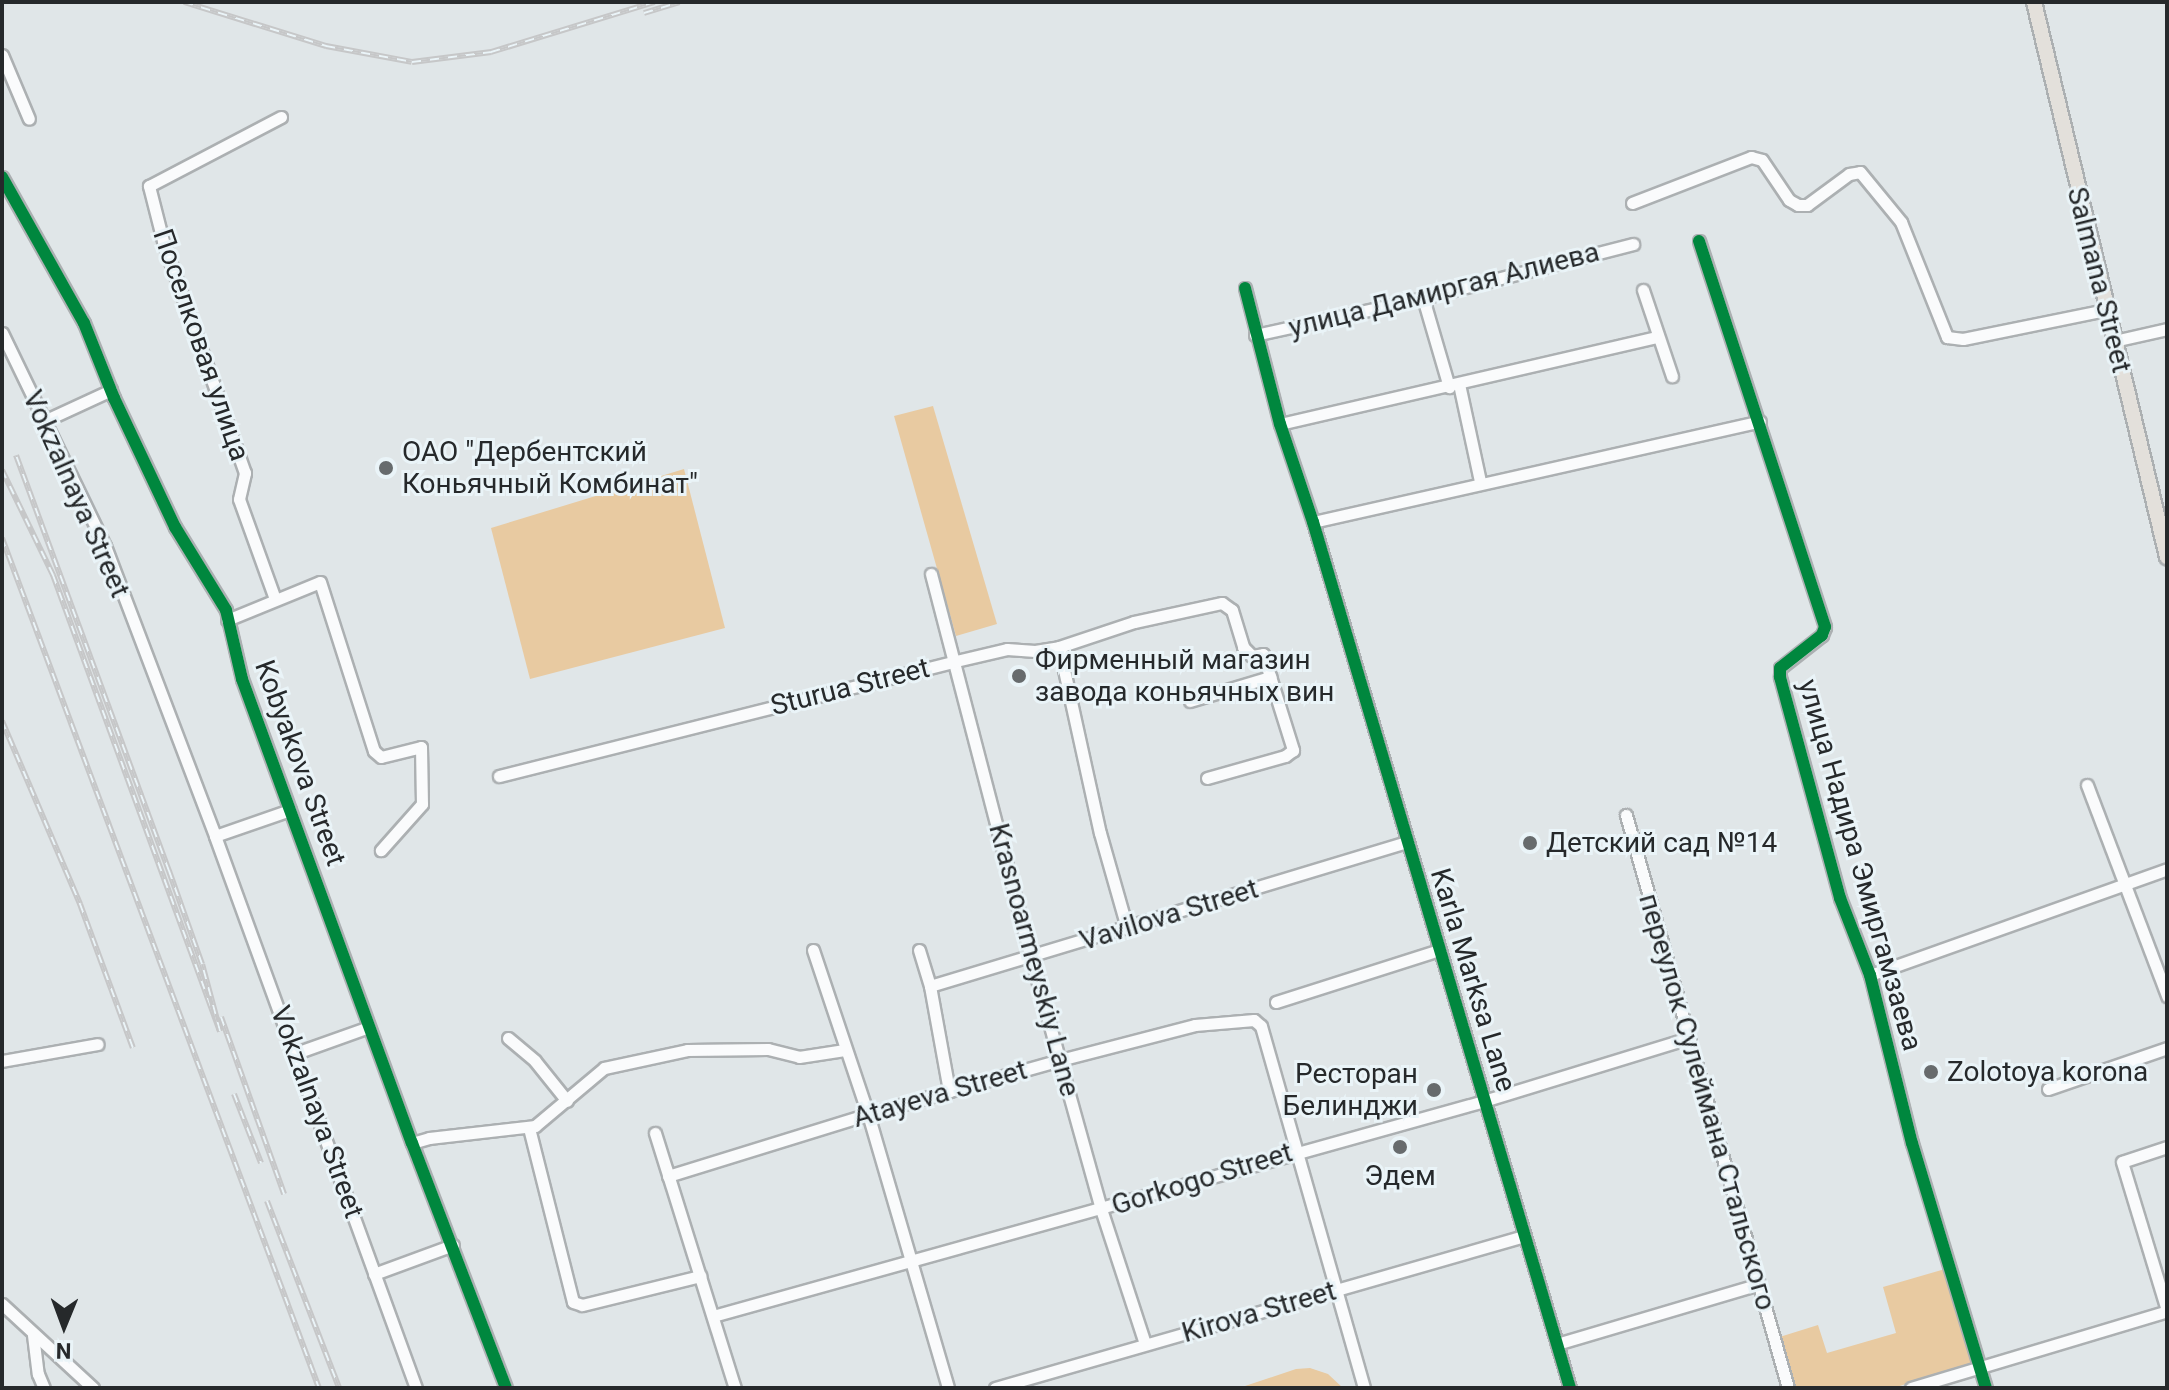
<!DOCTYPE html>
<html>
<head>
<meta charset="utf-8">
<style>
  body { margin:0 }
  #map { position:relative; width:2169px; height:1390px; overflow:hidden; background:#e0e6e8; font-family:Roboto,sans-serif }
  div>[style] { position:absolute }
  .green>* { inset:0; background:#e8caa1 }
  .roads { filter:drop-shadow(2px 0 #acb0b2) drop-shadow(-2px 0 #acb0b2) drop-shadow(0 2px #acb0b2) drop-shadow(0 -2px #acb0b2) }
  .minor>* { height:11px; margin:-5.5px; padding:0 5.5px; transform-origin:5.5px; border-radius:5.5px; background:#fafbfc }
  .major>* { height:14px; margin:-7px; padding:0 7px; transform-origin:7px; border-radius:7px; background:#e3e0db }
  .rail>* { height:6px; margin-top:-3px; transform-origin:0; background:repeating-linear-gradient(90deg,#eaf4f8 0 9px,#c6c7c8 0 18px); box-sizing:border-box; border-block:2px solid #c6c7c8 }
  .cycleway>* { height:12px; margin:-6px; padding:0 6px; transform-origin:6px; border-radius:6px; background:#00873e }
  .dots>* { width:22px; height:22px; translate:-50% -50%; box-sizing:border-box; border:4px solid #eaf4f8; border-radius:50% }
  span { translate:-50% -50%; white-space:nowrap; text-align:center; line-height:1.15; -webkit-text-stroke:6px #eaf4f8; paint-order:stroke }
  .street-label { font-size:28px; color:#26292b }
  .poi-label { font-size:28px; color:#26292b }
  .left { translate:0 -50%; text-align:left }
  .right { translate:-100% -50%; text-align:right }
  .frame { position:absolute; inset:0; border:4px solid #26292b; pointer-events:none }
  .north { position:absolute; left:24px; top:1286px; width:80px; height:80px; -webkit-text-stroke:6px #eaf4f8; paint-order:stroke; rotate:181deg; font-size:22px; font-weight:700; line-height:32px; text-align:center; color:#26292b }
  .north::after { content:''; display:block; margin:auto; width:28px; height:36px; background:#26292b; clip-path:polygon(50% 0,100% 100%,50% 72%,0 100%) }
</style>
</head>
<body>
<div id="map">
  <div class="green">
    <i style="clip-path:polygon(933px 406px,997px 624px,956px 636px,894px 416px)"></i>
    <i style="clip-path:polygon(684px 469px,725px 628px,530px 679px,491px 528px)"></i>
    <i style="clip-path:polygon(1945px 1269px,1973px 1364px,1893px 1388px,1790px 1388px,1776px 1338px,1818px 1325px,1827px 1353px,1896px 1333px,1883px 1287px)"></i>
    <i style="clip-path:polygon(1310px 1368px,1328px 1374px,1343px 1388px,1239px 1388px,1296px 1369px)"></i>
  </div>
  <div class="roads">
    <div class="minor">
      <i style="left:2px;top:55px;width:69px;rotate:67.1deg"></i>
      <i style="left:2px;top:177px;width:167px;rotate:60.7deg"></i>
      <i style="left:84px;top:323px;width:81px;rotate:68.2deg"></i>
      <i style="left:114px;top:398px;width:143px;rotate:64.7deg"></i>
      <i style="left:175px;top:527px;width:97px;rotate:58.4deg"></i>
      <i style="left:226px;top:610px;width:71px;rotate:76.9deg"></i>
      <i style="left:242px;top:679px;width:494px;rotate:69.9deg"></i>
      <i style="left:412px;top:1143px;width:262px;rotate:69deg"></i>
      <i style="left:1632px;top:203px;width:128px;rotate:-21.1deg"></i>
      <i style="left:1751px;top:157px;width:11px;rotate:15deg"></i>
      <i style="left:1762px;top:160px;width:48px;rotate:56deg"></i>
      <i style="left:1789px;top:200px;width:10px;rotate:29deg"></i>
      <i style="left:1798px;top:205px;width:9px"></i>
      <i style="left:1807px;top:205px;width:52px;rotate:-36.4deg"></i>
      <i style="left:1849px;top:174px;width:11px;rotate:-10deg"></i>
      <i style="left:1860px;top:172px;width:65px;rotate:50.6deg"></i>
      <i style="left:1901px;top:222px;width:124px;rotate:68.2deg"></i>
      <i style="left:1947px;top:337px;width:16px;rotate:7deg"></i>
      <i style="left:1963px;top:339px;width:146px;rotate:-11.5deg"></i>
      <i style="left:1699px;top:241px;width:406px;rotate:71.9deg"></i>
      <i style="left:1825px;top:627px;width:9px;rotate:111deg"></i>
      <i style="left:1822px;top:635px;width:53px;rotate:141.8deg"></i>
      <i style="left:1780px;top:668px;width:9px;rotate:90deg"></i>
      <i style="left:1780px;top:677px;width:229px;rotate:74.8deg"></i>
      <i style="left:1840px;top:898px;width:83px;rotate:68.7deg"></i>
      <i style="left:1870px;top:975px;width:173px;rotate:76deg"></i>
      <i style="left:1912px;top:1143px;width:256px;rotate:73.2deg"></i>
      <i style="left:1245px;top:288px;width:140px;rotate:75.6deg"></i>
      <i style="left:1280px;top:424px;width:103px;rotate:71.4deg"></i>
      <i style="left:1313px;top:522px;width:903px;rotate:73.47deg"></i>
      <i style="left:1643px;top:290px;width:91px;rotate:71.4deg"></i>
      <i style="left:1423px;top:298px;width:93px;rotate:73.7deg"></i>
      <i style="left:2px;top:333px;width:237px;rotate:64.2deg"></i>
      <i style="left:105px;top:546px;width:310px;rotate:69.2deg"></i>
      <i style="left:1255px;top:335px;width:172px;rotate:-12.4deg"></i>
      <i style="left:1423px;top:298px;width:217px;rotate:-14.4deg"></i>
      <i style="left:2114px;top:341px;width:54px;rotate:-12.8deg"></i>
      <i style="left:1459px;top:384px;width:99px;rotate:77.8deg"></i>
      <i style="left:44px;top:421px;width:74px;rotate:-24.8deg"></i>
      <i style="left:1280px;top:424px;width:387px;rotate:-13deg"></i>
      <i style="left:1313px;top:522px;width:458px;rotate:-12.7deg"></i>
      <i style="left:931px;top:574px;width:397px;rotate:75.4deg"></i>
      <i style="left:1031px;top:958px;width:261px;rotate:74.4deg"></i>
      <i style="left:1101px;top:1209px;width:142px;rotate:71.9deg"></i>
      <i style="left:275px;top:599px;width:106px;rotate:-109.8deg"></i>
      <i style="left:239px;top:499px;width:27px;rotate:-77deg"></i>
      <i style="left:245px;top:473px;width:246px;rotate:-109.5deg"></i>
      <i style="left:163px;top:241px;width:57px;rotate:-104.3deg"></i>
      <i style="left:149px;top:186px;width:149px;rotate:-27.6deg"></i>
      <i style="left:227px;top:620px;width:100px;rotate:-22.2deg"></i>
      <i style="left:320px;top:582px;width:177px;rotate:72.3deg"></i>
      <i style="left:374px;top:751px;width:9px;rotate:41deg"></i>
      <i style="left:381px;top:757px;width:41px;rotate:-14deg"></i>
      <i style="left:421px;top:747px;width:57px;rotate:89deg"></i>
      <i style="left:422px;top:804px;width:62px;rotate:131.7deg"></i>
      <i style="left:1059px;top:647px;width:190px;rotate:77.6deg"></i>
      <i style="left:1100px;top:833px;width:99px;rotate:74.1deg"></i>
      <i style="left:1190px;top:701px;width:84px;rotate:-16.7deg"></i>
      <i style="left:499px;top:776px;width:471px;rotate:-14.1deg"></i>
      <i style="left:956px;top:661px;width:52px;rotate:-13.2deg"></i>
      <i style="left:1007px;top:649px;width:28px;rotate:4deg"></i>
      <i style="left:1035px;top:651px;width:24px;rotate:-9deg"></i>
      <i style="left:1059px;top:647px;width:79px;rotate:-18.4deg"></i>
      <i style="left:1134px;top:622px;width:90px;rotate:-12.2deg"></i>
      <i style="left:1222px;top:603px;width:12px;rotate:35deg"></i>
      <i style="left:1232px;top:610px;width:39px;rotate:73deg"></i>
      <i style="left:1243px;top:647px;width:13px;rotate:45deg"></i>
      <i style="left:1252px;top:656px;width:11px;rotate:-10deg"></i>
      <i style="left:1263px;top:654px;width:101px;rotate:72.6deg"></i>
      <i style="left:1293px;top:750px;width:10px;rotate:143deg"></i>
      <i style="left:1285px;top:756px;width:81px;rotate:164.2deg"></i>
      <i style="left:2087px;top:785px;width:226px;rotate:69.2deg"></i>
      <i style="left:290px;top:810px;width:79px;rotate:160.9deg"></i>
      <i style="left:215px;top:836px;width:587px;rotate:69.99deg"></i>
      <i style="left:1626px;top:815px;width:595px;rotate:74.21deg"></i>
      <i style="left:813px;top:950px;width:173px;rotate:71.5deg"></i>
      <i style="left:868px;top:1114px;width:285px;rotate:73.7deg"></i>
      <i style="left:919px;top:950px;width:38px;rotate:73deg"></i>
      <i style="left:930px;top:986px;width:107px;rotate:79.7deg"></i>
      <i style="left:1870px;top:975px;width:315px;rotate:-19.6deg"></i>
      <i style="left:930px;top:986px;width:497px;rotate:-16.8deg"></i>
      <i style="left:1276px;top:1002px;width:171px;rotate:-17.7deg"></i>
      <i style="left:508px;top:1038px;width:35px;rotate:40deg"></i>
      <i style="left:535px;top:1061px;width:51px;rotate:51.3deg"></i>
      <i style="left:296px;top:1053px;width:77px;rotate:-19.6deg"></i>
      <i style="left:2px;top:1061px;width:97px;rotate:-10deg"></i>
      <i style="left:2048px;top:1089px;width:126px;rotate:-19deg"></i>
      <i style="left:529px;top:1128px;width:179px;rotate:75.8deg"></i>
      <i style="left:573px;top:1302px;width:9px;rotate:18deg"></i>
      <i style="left:582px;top:1305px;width:122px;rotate:-13.8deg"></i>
      <i style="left:655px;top:1133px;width:267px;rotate:72.6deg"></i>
      <i style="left:412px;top:1143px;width:18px;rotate:-16deg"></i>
      <i style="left:429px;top:1138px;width:107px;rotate:-6.5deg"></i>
      <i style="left:535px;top:1126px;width:90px;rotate:-40deg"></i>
      <i style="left:604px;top:1068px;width:85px;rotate:-12.2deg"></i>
      <i style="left:687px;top:1050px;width:81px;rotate:-0.7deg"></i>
      <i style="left:768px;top:1049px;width:32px;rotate:14deg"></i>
      <i style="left:799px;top:1057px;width:46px;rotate:-8.8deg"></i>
      <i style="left:2167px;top:1147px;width:47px;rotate:161.6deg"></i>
      <i style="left:2122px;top:1162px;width:155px;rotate:73.1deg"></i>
      <i style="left:668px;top:1176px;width:209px;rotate:-17.2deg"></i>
      <i style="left:868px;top:1114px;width:199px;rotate:-15.7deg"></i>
      <i style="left:1060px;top:1060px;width:139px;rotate:-14.5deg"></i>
      <i style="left:1195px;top:1025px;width:59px;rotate:-4.8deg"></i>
      <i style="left:1254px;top:1020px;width:9px;rotate:41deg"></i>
      <i style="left:1261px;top:1026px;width:376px;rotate:74.1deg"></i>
      <i style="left:374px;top:1274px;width:84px;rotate:-20.2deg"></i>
      <i style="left:2px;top:1304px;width:124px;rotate:42.7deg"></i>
      <i style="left:713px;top:1316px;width:800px;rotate:-15.58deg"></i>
      <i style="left:1484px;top:1101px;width:214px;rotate:-17.1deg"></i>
      <i style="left:33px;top:1335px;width:39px;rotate:83deg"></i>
      <i style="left:38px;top:1374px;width:15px;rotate:67deg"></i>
      <i style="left:1557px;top:1344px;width:211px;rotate:-16.5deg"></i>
      <i style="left:995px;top:1388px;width:550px;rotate:-16.03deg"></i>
      <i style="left:1911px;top:1388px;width:267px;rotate:-16.7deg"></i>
    </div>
    <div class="major">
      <i style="left:2034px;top:2px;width:571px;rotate:76.52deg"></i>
    </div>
  </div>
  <div class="rail">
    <i style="left:184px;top:2px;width:149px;rotate:17.2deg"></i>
    <i style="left:326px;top:46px;width:87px;rotate:10.5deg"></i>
    <i style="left:412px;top:62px;width:80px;rotate:-7.2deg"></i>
    <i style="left:491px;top:52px;width:171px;rotate:-17deg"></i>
    <i style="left:644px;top:13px;width:37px;rotate:-17deg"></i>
    <i style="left:2px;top:470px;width:117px;rotate:64.1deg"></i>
    <i style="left:53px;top:575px;width:486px;rotate:69.9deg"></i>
    <i style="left:220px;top:1031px;width:69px;rotate:-105deg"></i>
    <i style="left:202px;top:964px;width:99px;rotate:-109.5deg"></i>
    <i style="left:169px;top:871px;width:443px;rotate:-110.2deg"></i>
    <i style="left:2px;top:538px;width:907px;rotate:69.55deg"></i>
    <i style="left:2px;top:721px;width:199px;rotate:66.9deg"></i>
    <i style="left:80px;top:904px;width:153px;rotate:69.8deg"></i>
    <i style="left:221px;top:1017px;width:188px;rotate:70.4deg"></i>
    <i style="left:234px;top:1094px;width:74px;rotate:68.6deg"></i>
    <i style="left:267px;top:1201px;width:200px;rotate:68.9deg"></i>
  </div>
  <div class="cycleway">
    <i style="left:2px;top:177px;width:167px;rotate:60.7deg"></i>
    <i style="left:84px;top:323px;width:81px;rotate:68.2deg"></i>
    <i style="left:114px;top:398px;width:143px;rotate:64.7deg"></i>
    <i style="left:175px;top:527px;width:97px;rotate:58.4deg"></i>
    <i style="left:226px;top:610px;width:71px;rotate:76.9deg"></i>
    <i style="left:242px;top:679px;width:494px;rotate:69.9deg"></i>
    <i style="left:412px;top:1143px;width:262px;rotate:69deg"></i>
    <i style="left:1699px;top:241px;width:406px;rotate:71.9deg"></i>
    <i style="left:1825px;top:627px;width:9px;rotate:111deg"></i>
    <i style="left:1822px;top:635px;width:53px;rotate:141.8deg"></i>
    <i style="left:1780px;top:668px;width:9px;rotate:90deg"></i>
    <i style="left:1780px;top:677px;width:229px;rotate:74.8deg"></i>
    <i style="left:1840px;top:898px;width:83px;rotate:68.7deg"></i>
    <i style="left:1870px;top:975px;width:173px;rotate:76deg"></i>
    <i style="left:1912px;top:1143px;width:256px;rotate:73.2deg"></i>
    <i style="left:1245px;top:288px;width:140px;rotate:75.6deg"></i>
    <i style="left:1280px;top:424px;width:103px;rotate:71.4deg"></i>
    <i style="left:1313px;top:522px;width:903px;rotate:73.47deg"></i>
  </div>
  <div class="dots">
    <i style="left:386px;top:468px;background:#676b6d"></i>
    <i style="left:1019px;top:676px;background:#676b6d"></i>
    <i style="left:1530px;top:843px;background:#676b6d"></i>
    <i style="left:1931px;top:1072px;background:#676b6d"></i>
    <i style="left:1434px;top:1090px;background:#676b6d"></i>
    <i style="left:1400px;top:1147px;background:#676b6d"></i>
  </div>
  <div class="street-label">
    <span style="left:2099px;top:280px;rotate:76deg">Salmana Street</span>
    <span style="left:1444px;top:290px;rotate:-14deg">улица Дамиргая Алиева</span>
    <span style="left:201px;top:345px;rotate:71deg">Поселковая улица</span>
    <span style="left:76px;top:494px;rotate:66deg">Vokzalnaya Street</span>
    <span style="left:850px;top:687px;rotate:-14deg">Sturua Street</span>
    <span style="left:300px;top:763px;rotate:70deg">Kobyakova Street</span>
    <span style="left:1860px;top:865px;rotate:74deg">улица Надира Эмиргамзаева</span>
    <span style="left:1169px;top:915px;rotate:-17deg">Vavilova Street</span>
    <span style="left:1034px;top:960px;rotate:75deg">Krasnoarmeyskiy Lane</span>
    <span style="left:1473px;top:980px;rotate:73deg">Karla Marksa Lane</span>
    <span style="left:940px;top:1094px;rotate:-16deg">Atayeva Street</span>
    <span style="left:1707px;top:1102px;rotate:74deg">переулок Сулеймана Стальского</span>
    <span style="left:317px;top:1112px;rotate:70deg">Vokzalnaya Street</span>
    <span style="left:1202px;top:1179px;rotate:-17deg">Gorkogo Street</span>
    <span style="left:1259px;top:1312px;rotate:-16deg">Kirova Street</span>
  </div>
  <div class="poi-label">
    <span class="left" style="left:402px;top:468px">ОАО "Дербентский<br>Коньячный Комбинат"</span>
    <span class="left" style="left:1035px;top:676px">Фирменный магазин<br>завода коньячных вин</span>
    <span class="left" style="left:1546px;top:843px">Детский сад №14</span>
    <span class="left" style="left:1947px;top:1072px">Zolotoya korona</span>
    <span class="right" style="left:1418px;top:1090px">Ресторан<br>Белинджи</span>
    <span style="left:1400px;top:1176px">Эдем</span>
  </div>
  <div class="frame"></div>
  <div class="north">N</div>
</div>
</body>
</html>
